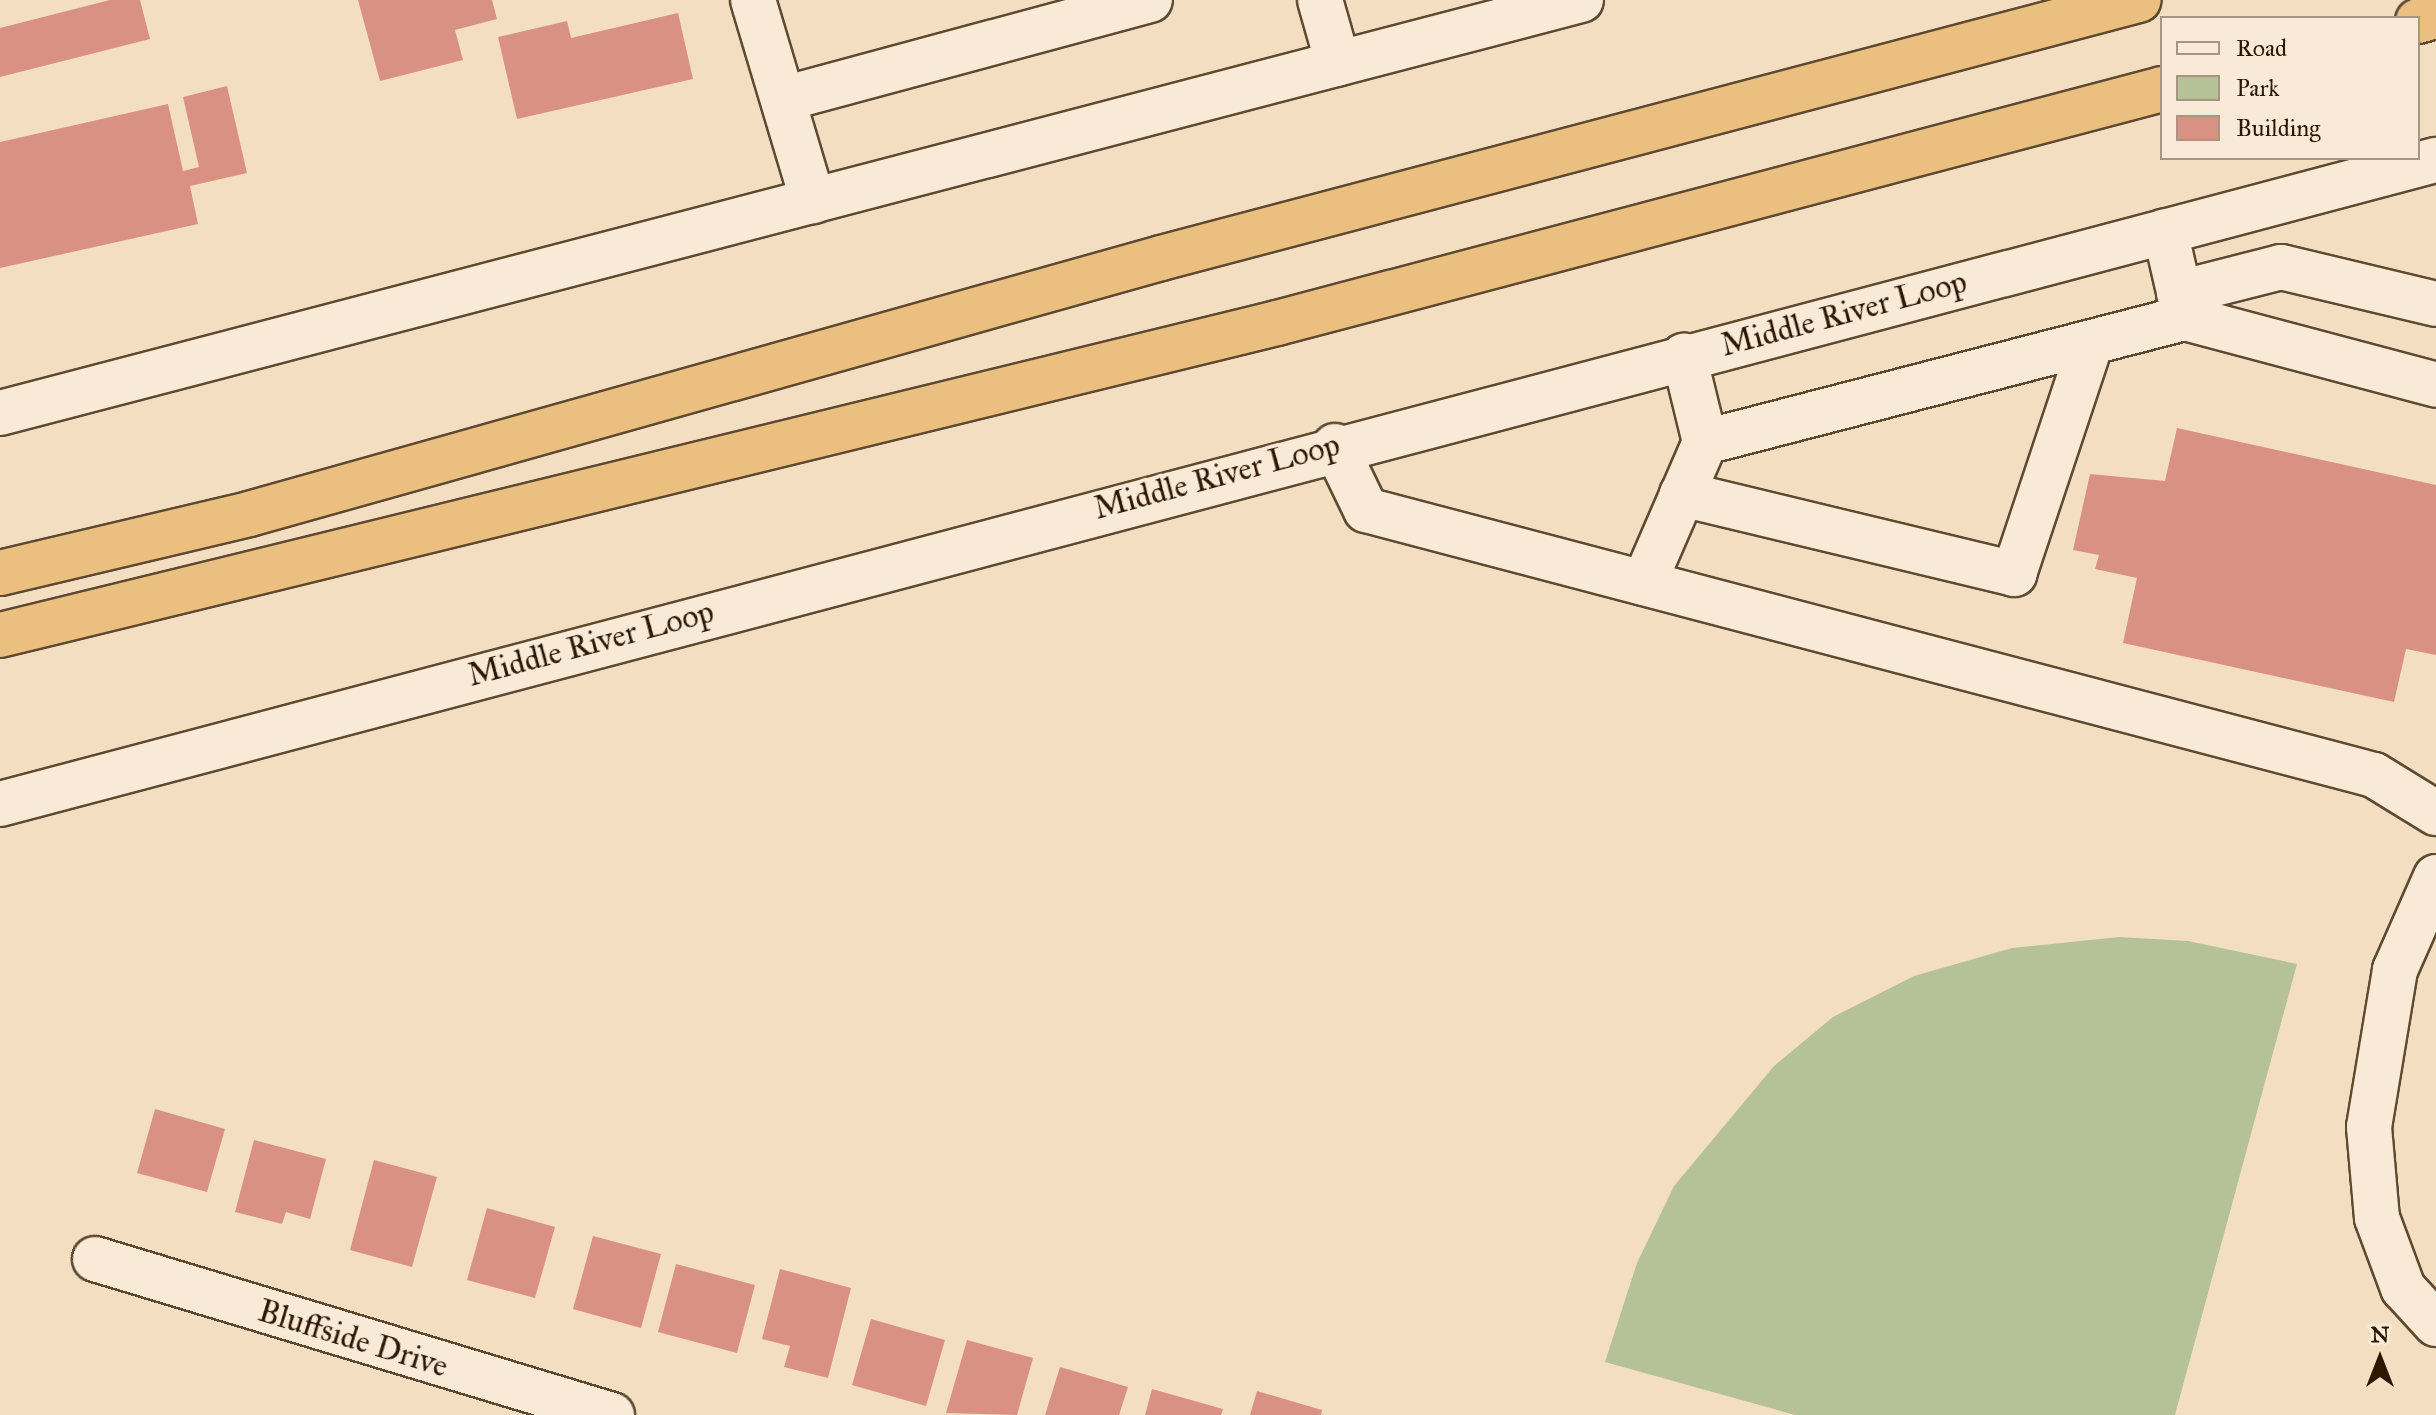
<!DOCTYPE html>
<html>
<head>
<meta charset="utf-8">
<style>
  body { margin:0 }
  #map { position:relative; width:2436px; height:1415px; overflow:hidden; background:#f4dec1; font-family:"IM FELL Great Primer",serif }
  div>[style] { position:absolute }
  .green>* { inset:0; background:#b5c298 }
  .building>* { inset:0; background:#d89183 }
  .roads { filter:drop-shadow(2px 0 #5e4931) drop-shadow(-2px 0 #5e4931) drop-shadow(0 2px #5e4931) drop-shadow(0 -2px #5e4931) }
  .minor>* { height:44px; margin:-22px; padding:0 22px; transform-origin:22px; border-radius:22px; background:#f8ead7 }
  .highway>* { height:44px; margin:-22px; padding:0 22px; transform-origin:22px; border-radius:22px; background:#eabf80 }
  span { translate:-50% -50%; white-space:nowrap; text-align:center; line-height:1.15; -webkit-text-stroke:7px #f8ead7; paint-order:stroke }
  .street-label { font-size:32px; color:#2c1701 }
  .legend { position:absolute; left:2160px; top:16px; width:260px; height:144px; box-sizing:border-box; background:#f8ead7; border:2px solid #a69681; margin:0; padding:10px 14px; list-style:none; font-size:24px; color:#2c1701 }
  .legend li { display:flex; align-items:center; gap:16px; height:40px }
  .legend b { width:40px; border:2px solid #a69681 }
  .north { position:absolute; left:2340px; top:1319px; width:80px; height:80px; -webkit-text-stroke:6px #f8ead7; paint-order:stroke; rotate:0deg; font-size:22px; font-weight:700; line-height:32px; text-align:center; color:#2c1701 }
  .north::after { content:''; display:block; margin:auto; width:28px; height:36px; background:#2c1701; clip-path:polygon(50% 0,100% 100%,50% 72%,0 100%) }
</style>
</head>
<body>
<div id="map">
  <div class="green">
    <i style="clip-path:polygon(2119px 937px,2188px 941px,2297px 964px,2175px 1415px,1795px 1415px,1605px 1362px,1637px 1263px,1674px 1186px,1774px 1066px,1833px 1017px,1914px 976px,2012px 948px)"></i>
  </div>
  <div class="building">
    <i style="clip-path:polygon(110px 0,140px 0,150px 39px,0 77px,0 28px)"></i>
    <i style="clip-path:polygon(358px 0,492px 0,497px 19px,455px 30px,463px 60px,380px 81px)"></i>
    <i style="clip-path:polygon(678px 13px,693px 79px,517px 119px,498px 37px,567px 21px,571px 38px)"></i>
    <i style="clip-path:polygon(227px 86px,247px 173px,190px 186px,198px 224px,0 268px,0 142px,168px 104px,183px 171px,199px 167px,183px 97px)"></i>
    <i style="clip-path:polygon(2177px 428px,2436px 485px,2436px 655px,2406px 649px,2394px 702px,2123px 643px,2137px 578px,2095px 569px,2099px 555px,2073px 550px,2090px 474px,2165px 481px)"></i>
    <i style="clip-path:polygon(155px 1109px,225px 1129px,207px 1192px,137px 1173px)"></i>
    <i style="clip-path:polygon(254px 1140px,326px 1159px,310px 1219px,286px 1212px,282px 1224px,235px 1212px)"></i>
    <i style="clip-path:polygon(374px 1160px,437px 1177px,412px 1267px,350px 1250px)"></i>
    <i style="clip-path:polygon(487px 1208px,555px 1227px,535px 1298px,467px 1280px)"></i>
    <i style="clip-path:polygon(593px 1236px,661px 1254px,641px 1328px,573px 1309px)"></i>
    <i style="clip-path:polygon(676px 1264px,755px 1285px,737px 1353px,658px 1332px)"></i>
    <i style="clip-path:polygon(780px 1269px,851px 1288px,828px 1378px,784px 1367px,790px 1346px,762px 1339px)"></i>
    <i style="clip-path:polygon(871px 1319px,945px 1340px,926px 1406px,852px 1385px)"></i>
    <i style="clip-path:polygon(967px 1340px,1033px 1358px,1017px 1415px,946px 1413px)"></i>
    <i style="clip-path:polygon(1060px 1367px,1128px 1387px,1119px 1415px,1045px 1415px)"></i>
    <i style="clip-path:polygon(1152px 1389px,1223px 1409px,1221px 1415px,1145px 1415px)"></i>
    <i style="clip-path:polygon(1257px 1391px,1322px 1410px,1321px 1415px,1250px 1415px)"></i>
  </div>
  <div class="roads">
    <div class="minor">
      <i style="left:753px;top:0;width:210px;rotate:73.4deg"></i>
      <i style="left:1320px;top:0;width:66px;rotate:74.1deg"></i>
      <i style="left:783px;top:99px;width:380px;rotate:-15.1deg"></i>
      <i style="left:2179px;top:293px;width:105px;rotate:-14.3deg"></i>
      <i style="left:2281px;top:267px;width:159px;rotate:13.4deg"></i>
      <i style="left:2185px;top:318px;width:260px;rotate:14.9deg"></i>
      <i style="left:0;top:413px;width:1634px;rotate:-14.64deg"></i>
      <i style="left:1705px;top:442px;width:496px;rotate:-14.5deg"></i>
      <i style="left:2185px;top:318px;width:89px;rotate:-102.9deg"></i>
      <i style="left:1335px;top:446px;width:71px;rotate:64.2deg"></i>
      <i style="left:1366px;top:510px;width:1042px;rotate:14.73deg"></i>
      <i style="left:2374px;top:775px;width:73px;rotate:31.5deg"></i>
      <i style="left:1682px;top:494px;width:342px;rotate:13.5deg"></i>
      <i style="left:2014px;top:574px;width:244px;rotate:-71.6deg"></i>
      <i style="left:1644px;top:583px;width:154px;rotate:-66.6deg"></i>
      <i style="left:1705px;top:442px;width:89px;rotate:-103.7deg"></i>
      <i style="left:0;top:804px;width:2520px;rotate:-14.81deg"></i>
      <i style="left:2436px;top:877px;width:102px;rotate:113.8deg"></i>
      <i style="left:2395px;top:970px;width:159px;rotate:99.4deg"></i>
      <i style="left:2369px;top:1127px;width:91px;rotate:85deg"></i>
      <i style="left:2377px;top:1218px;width:75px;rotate:69.6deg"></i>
      <i style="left:2403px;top:1288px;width:49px;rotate:47.5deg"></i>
      <i style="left:95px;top:1259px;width:540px;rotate:16.79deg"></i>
    </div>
    <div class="highway">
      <i style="left:2418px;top:21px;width:19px;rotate:-16deg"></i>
      <i style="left:0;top:573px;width:256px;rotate:-13.3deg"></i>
      <i style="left:249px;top:514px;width:947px;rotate:-15.68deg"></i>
      <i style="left:1161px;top:258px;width:1011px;rotate:-14.78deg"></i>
      <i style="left:0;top:635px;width:1315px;rotate:-13.73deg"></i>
      <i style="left:1277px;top:323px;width:915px;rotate:-14.81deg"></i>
    </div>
  </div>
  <div class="street-label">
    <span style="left:1844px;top:314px;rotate:-15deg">Middle River Loop</span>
    <span style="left:1217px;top:477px;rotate:-15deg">Middle River Loop</span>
    <span style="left:591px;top:644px;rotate:-15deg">Middle River Loop</span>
    <span style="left:353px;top:1339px;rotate:17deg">Bluffside Drive</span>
  </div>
  <ul class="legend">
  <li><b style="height:10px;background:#f8ead7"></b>Road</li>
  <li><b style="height:22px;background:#b5c298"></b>Park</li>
  <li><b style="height:22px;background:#d89183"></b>Building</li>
  </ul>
  <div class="north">N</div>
</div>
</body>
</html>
